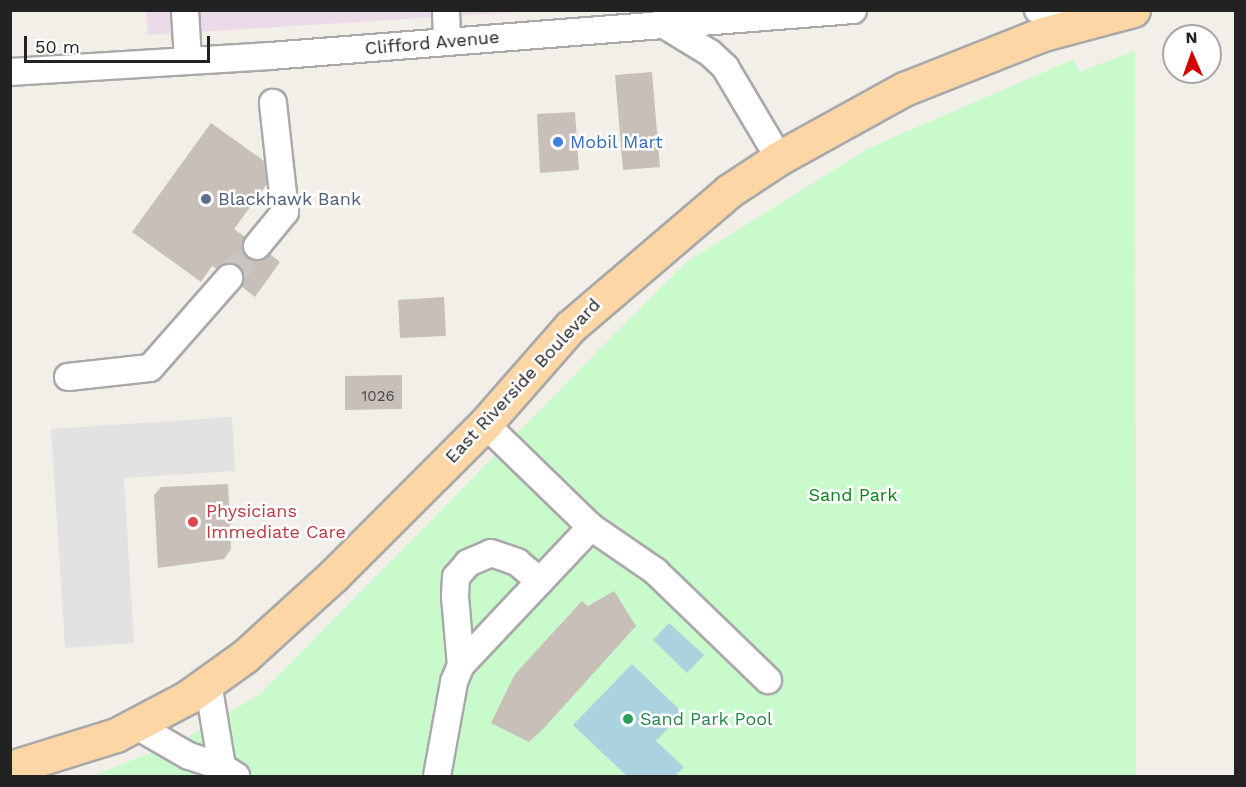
<!DOCTYPE html>
<html>
<head>
<meta charset="utf-8">
<style>
  body { margin:0 }
  #map { position:relative; width:1246px; height:787px; overflow:hidden; background:#f2efe9; font-family:"Work Sans",sans-serif }
  div>[style] { position:absolute }
  .industrial>* { inset:0; background:#ebdbe8 }
  .park>* { inset:0; background:#c8facc }
  .parking>* { inset:0; background:#e2e2e2 }
  .water>* { inset:0; background:#aad3df }
  .building>* { inset:0; background:#c7bfb8 }
  .minor-tunnel>* { height:26px; margin-top:-13px; transform-origin:0; background:repeating-linear-gradient(90deg,#c8c6c1 0 26px,transparent 0 39px) }
  .roads { filter:drop-shadow(2px 0 #a9a9a9) drop-shadow(-2px 0 #a9a9a9) drop-shadow(0 2px #a9a9a9) drop-shadow(0 -2px #a9a9a9) }
  .minor>* { height:26px; margin:-13px; padding:0 13px; transform-origin:13px; border-radius:13px; background:#fff }
  .major>* { height:33px; margin:-16.5px; padding:0 16.5px; transform-origin:16.5px; border-radius:16.5px; background:#fcd6a4 }
  .dots>* { width:16px; height:16px; translate:-50% -50%; box-sizing:border-box; border:3px solid #fff; border-radius:50% }
  span { translate:-50% -50%; white-space:nowrap; text-align:center; line-height:1.15; -webkit-text-stroke:5px #fff; paint-order:stroke }
  .number-label { font-size:15px; color:#4b4948 }
  .number-label span { -webkit-text-stroke-width:0 }
  .street-label { font-size:18px; color:#222 }
  .shop-label { font-size:18px; color:#366cbe }
  .left { translate:0 -50%; text-align:left }
  .service-label { font-size:18px; color:#4e5e75 }
  .park-label { font-size:18px; color:#0c8416 }
  .health-label { font-size:18px; color:#be3a42 }
  .leisure-label { font-size:18px; color:#27864d }
  .frame { position:absolute; inset:0; border:12px solid #222; pointer-events:none }
  .north { position:absolute; left:1162px; top:24px; width:60px; height:60px; box-sizing:border-box; background:#fff; border:2px solid #a7a7a7; border-radius:50%; rotate:358deg; font-size:16px; font-weight:700; line-height:24px; text-align:center; color:#222 }
  .north::after { content:''; display:block; margin:auto; width:21px; height:27px; background:#d40000; clip-path:polygon(50% 0,100% 100%,50% 72%,0 100%) }
  .scale { position:absolute; left:24px; top:36px; width:186px; height:27px; box-sizing:border-box; border:3px solid #222; border-top:0; padding-left:8px; font-size:18px; line-height:21px; white-space:nowrap; color:#222; -webkit-text-stroke:4px #fff; paint-order:stroke }
</style>
</head>
<body>
<div id="map">
  <div class="industrial">
    <i style="clip-path:polygon(146px 10px,534px 11px,148px 35px)"></i>
  </div>
  <div class="park">
    <i style="clip-path:polygon(1135px 51px,1136px 776px,92px 776px,181px 741px,260px 694px,686px 262px,869px 148px,1074px 59px,1079px 72px)"></i>
  </div>
  <div class="parking">
    <i style="clip-path:polygon(232px 417px,235px 471px,124px 478px,134px 643px,65px 648px,51px 429px)"></i>
  </div>
  <div class="water">
    <i style="clip-path:polygon(669px 623px,704px 655px,687px 673px,653px 640px)"></i>
    <i style="clip-path:polygon(632px 664px,683px 713px,656px 741px,684px 767px,675px 776px,627px 776px,573px 725px)"></i>
  </div>
  <div class="building">
    <i style="clip-path:polygon(652px 72px,660px 167px,623px 170px,615px 75px)"></i>
    <i style="clip-path:polygon(575px 112px,579px 170px,540px 173px,537px 114px)"></i>
    <i style="clip-path:polygon(211px 123px,264px 161px,267px 184px,234px 229px,245px 237px,243px 251px,248px 258px,262px 260px,270px 254px,280px 262px,255px 297px,241px 286px,243px 274px,238px 266px,225px 264px,217px 269px,212px 266px,201px 282px,132px 232px)"></i>
    <i style="clip-path:polygon(444px 297px,446px 336px,400px 338px,398px 300px)"></i>
    <i style="clip-path:polygon(402px 375px,402px 409px,345px 410px,345px 376px)"></i>
    <i style="clip-path:polygon(228px 484px,231px 549px,224px 559px,158px 568px,154px 495px,161px 487px)"></i>
    <i style="clip-path:polygon(614px 591px,636px 626px,544px 728px,529px 742px,491px 723px,515px 674px,582px 601px,588px 606px)"></i>
  </div>
  <div class="minor-tunnel">
    <i style="left:229px;top:278px;width:43px;rotate:-48.8deg"></i>
  </div>
  <div class="roads">
    <div class="minor">
      <i style="left:185px;top:10px;width:51px;rotate:86.6deg"></i>
      <i style="left:446px;top:10px;width:32px;rotate:88deg"></i>
      <i style="left:1038px;top:10px;width:51px;rotate:10.2deg"></i>
      <i style="left:661px;top:23px;width:57px;rotate:31.5deg"></i>
      <i style="left:710px;top:53px;width:21px;rotate:43deg"></i>
      <i style="left:725px;top:67px;width:106px;rotate:59.3deg"></i>
      <i style="left:10px;top:72px;width:260px;rotate:-3.5deg"></i>
      <i style="left:270px;top:56px;width:585px;rotate:-4.51deg"></i>
      <i style="left:257px;top:246px;width:44px;rotate:-50.5deg"></i>
      <i style="left:285px;top:212px;width:110px;rotate:-96.3deg"></i>
      <i style="left:68px;top:377px;width:82px;rotate:-6.3deg"></i>
      <i style="left:150px;top:368px;width:120px;rotate:-48.7deg"></i>
      <i style="left:591px;top:527px;width:78px;rotate:34.5deg"></i>
      <i style="left:655px;top:571px;width:157px;rotate:44deg"></i>
      <i style="left:461px;top:665px;width:69px;rotate:-95deg"></i>
      <i style="left:455px;top:596px;width:19px;rotate:-87deg"></i>
      <i style="left:456px;top:577px;width:18px;rotate:-49deg"></i>
      <i style="left:468px;top:563px;width:25px;rotate:-23deg"></i>
      <i style="left:491px;top:553px;width:28px;rotate:19deg"></i>
      <i style="left:517px;top:562px;width:30px;rotate:40deg"></i>
      <i style="left:208px;top:683px;width:85px;rotate:80.5deg"></i>
      <i style="left:135px;top:725px;width:62px;rotate:29.9deg"></i>
      <i style="left:189px;top:756px;width:35px;rotate:18deg"></i>
      <i style="left:222px;top:767px;width:17px;rotate:33deg"></i>
      <i style="left:437px;top:776px;width:96px;rotate:-79.7deg"></i>
      <i style="left:454px;top:682px;width:18px;rotate:-68deg"></i>
      <i style="left:461px;top:665px;width:190px;rotate:-46.7deg"></i>
      <i style="left:591px;top:527px;width:148px;rotate:-135.8deg"></i>
    </div>
    <div class="major">
      <i style="left:10px;top:768px;width:111px;rotate:-17.3deg"></i>
      <i style="left:116px;top:735px;width:81px;rotate:-27.8deg"></i>
      <i style="left:188px;top:697px;width:70px;rotate:-35.7deg"></i>
      <i style="left:245px;top:656px;width:120px;rotate:-42.3deg"></i>
      <i style="left:334px;top:575px;width:214px;rotate:-45deg"></i>
      <i style="left:485px;top:424px;width:129px;rotate:-48.8deg"></i>
      <i style="left:570px;top:327px;width:209px;rotate:-40.5deg"></i>
      <i style="left:729px;top:191px;width:60px;rotate:-33.4deg"></i>
      <i style="left:779px;top:158px;width:143px;rotate:-28.9deg"></i>
      <i style="left:904px;top:89px;width:149px;rotate:-21.6deg"></i>
      <i style="left:1043px;top:34px;width:93px;rotate:-14.9deg"></i>
    </div>
  </div>
  <div class="dots">
    <i style="left:558px;top:142px;background:#3f7fe0"></i>
    <i style="left:206px;top:199px;background:#5c6f8a"></i>
    <i style="left:193px;top:522px;background:#e0444e"></i>
    <i style="left:628px;top:719px;background:#2e9e5b"></i>
  </div>
  <div class="number-label">
    <span style="left:378px;top:397px">1026</span>
  </div>
  <div class="street-label">
    <span style="left:432px;top:43px;rotate:-5deg">Clifford Avenue</span>
    <span style="left:523px;top:381px;rotate:-47deg">East Riverside Boulevard</span>
  </div>
  <div class="shop-label">
    <span class="left" style="left:570px;top:142px">Mobil Mart</span>
  </div>
  <div class="service-label">
    <span class="left" style="left:218px;top:199px">Blackhawk Bank</span>
  </div>
  <div class="park-label">
    <span style="left:853px;top:495px">Sand Park</span>
  </div>
  <div class="health-label">
    <span class="left" style="left:206px;top:522px">Physicians<br>Immediate Care</span>
  </div>
  <div class="leisure-label">
    <span class="left" style="left:640px;top:719px">Sand Park Pool</span>
  </div>
  <div class="frame"></div>
  <div class="north">N</div>
  <div class="scale">50 m</div>
</div>
</body>
</html>
